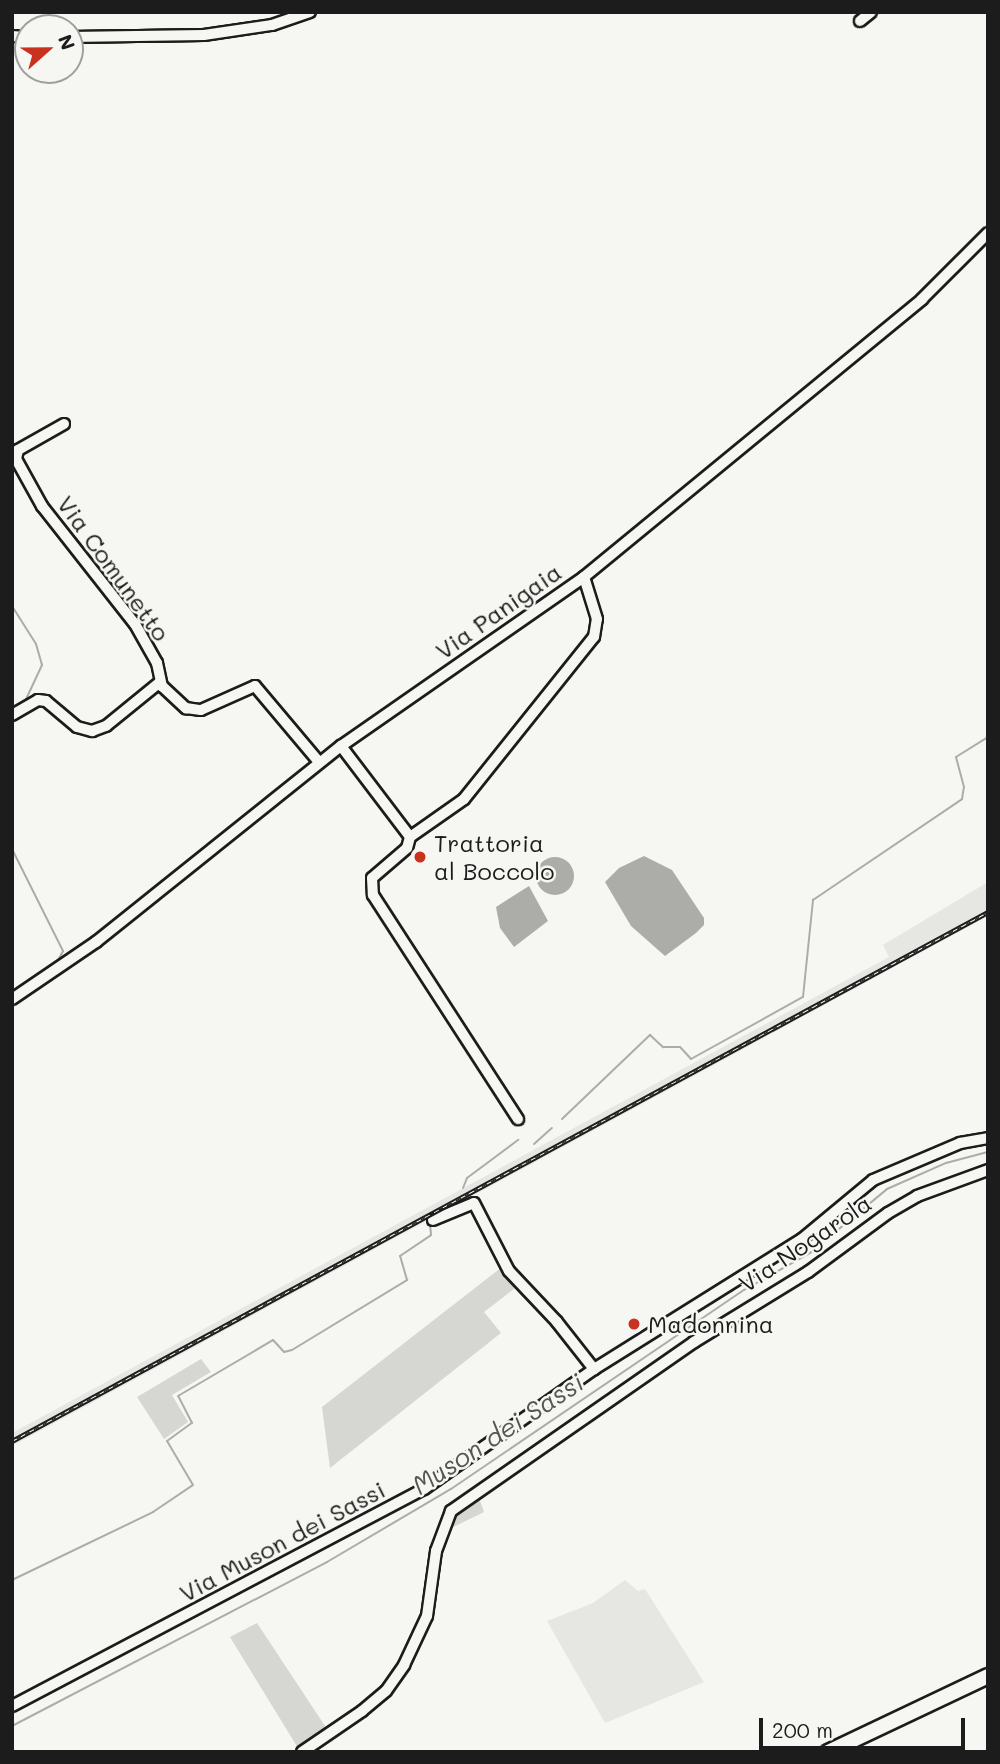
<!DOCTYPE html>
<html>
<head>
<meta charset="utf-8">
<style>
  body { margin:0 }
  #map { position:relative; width:1000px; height:1764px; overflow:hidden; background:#f6f6f2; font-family:Mali,sans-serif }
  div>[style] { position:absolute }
  .built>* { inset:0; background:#e6e6e2 }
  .green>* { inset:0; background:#d6d6d2 }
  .water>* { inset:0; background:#acaca9 }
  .round { border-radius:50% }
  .stream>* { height:2px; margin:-1px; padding:0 1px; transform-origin:1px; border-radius:1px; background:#acaca9 }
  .roads { filter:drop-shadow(2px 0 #1c1c1c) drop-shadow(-2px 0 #1c1c1c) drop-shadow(0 2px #1c1c1c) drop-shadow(0 -2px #1c1c1c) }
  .minor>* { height:10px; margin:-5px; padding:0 5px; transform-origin:5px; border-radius:5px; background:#f6f6f2 }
  .highway>* { height:14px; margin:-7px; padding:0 7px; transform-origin:7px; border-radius:7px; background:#f6f6f2 }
  .rail>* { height:4.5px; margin-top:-2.25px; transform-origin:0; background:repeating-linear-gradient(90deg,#f6f6f2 0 5px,#1c1c1c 0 10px); box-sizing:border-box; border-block:2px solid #1c1c1c }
  .dots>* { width:19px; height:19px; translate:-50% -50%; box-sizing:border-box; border:4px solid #f6f6f2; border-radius:50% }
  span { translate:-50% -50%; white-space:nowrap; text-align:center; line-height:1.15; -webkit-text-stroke:5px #f6f6f2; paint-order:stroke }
  .street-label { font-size:24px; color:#1c1c1c }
  .poi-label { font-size:24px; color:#1c1c1c }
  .left { translate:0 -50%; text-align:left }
  .water-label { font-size:26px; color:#565654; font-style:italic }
  .frame { position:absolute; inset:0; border:14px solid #1c1c1c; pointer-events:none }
  .north { position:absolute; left:14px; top:14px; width:70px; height:70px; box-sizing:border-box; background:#f6f6f2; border:2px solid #9f9f9c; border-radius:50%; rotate:69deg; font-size:19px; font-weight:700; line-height:28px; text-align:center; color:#1c1c1c }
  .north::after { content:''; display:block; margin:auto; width:24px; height:32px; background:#c8321e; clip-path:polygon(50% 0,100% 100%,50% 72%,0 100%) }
  .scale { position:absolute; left:759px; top:1718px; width:206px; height:32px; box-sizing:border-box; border:4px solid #1c1c1c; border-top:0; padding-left:9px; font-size:21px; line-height:24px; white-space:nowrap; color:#1c1c1c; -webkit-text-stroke:5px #f6f6f2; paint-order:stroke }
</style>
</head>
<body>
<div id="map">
  <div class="built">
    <i style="clip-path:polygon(988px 882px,988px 916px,12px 1446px,12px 1433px,889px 957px,883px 945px)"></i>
    <i style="clip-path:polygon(625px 1580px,638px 1591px,645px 1589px,704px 1682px,605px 1723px,547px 1621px,593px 1603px)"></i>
  </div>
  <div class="green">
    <i style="clip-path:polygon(502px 1267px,519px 1285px,484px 1312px,501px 1333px,330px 1468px,322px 1407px)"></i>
    <i style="clip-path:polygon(201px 1359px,211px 1372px,172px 1395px,188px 1422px,164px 1439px,137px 1397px)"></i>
    <i style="clip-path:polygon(478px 1495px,484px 1512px,449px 1529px,456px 1517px)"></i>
    <i style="clip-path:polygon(257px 1623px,327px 1729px,298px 1748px,230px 1637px)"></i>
  </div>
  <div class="water">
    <i style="clip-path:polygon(644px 856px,672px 870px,704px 918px,704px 925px,696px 933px,665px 956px,631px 926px,605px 882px,619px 868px)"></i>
    <i class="round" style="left:536px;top:857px;width:38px;height:38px"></i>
    <i style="clip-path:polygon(529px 886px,548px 921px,514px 947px,500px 928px,496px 907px)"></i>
  </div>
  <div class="stream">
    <i style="left:12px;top:606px;width:45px;rotate:57.7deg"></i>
    <i style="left:36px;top:644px;width:22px;rotate:74deg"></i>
    <i style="left:42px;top:665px;width:40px;rotate:115deg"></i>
    <i style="left:25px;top:701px;width:15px;rotate:148deg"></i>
    <i style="left:12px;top:849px;width:114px;rotate:63.4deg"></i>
    <i style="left:63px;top:951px;width:15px;rotate:118deg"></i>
    <i style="left:12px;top:992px;width:26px;rotate:-32deg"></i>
    <i style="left:562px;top:1119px;width:122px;rotate:-43.7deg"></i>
    <i style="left:650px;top:1035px;width:18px;rotate:43deg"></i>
    <i style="left:663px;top:1047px;width:17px"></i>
    <i style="left:680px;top:1047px;width:16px;rotate:47deg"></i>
    <i style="left:691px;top:1059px;width:128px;rotate:-29deg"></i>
    <i style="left:803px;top:997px;width:98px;rotate:-84.1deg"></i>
    <i style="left:813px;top:900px;width:180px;rotate:-34.1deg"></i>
    <i style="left:962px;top:799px;width:12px;rotate:-81deg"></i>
    <i style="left:964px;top:787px;width:31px;rotate:-105deg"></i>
    <i style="left:956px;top:757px;width:38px;rotate:-32deg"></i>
    <i style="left:534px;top:1144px;width:24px;rotate:-42deg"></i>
    <i style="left:463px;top:1188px;width:11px;rotate:-68deg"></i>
    <i style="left:467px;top:1178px;width:64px;rotate:-36.7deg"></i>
    <i style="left:12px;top:1580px;width:157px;rotate:-25.7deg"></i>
    <i style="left:153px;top:1512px;width:48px;rotate:-34deg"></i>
    <i style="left:193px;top:1485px;width:51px;rotate:-120.6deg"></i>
    <i style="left:167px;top:1441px;width:31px;rotate:-36deg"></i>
    <i style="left:192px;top:1423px;width:30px;rotate:-117deg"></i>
    <i style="left:178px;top:1396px;width:110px;rotate:-30.5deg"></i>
    <i style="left:273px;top:1340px;width:16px;rotate:47deg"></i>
    <i style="left:284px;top:1352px;width:8px;rotate:-14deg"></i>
    <i style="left:292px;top:1350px;width:135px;rotate:-31.3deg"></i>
    <i style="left:407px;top:1280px;width:25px;rotate:-106deg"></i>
    <i style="left:400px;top:1256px;width:37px;rotate:-34deg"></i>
    <i style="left:431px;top:1235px;width:12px;rotate:-95deg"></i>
    <i style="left:12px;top:1726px;width:355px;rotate:-27.5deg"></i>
    <i style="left:327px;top:1562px;width:144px;rotate:-30.5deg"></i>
    <i style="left:451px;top:1489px;width:354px;rotate:-34.2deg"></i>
    <i style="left:744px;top:1290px;width:76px;rotate:-29.3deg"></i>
    <i style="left:810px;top:1253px;width:100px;rotate:-39.7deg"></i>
    <i style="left:887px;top:1189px;width:64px;rotate:-23.8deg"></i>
    <i style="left:946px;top:1163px;width:43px;rotate:-14.7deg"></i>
  </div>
  <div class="roads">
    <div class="minor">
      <i style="left:860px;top:21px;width:14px;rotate:-39deg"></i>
      <i style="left:12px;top:36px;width:16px;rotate:4deg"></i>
      <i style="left:70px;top:37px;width:134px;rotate:-0.9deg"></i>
      <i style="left:204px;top:35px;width:69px;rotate:-8.4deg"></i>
      <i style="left:272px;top:25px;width:40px;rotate:-18.9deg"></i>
      <i style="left:64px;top:424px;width:53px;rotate:150.5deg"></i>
      <i style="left:18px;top:450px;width:9px;rotate:103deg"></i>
      <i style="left:16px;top:459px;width:54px;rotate:61deg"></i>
      <i style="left:42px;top:506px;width:150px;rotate:51.8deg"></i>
      <i style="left:135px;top:624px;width:45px;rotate:60.6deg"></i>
      <i style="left:157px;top:663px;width:24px;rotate:78deg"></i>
      <i style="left:162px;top:686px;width:33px;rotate:43deg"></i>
      <i style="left:186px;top:708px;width:15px;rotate:8deg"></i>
      <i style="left:201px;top:710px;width:59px;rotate:-24deg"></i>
      <i style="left:255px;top:686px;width:99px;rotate:49.9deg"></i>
      <i style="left:12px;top:715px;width:30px;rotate:-30deg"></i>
      <i style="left:38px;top:700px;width:8px;rotate:7deg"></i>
      <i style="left:46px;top:701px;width:40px;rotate:40deg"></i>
      <i style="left:77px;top:727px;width:16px;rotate:15deg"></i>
      <i style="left:92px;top:731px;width:15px;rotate:-20deg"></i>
      <i style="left:106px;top:726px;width:70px;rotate:-39.2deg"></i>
      <i style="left:341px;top:746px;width:114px;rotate:52.8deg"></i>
      <i style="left:410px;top:837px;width:11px;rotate:105deg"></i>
      <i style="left:407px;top:848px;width:46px;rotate:139.4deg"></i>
      <i style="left:372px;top:878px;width:17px;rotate:87deg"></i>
      <i style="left:373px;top:895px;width:267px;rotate:57.1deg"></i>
      <i style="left:410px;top:837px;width:66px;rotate:-35.1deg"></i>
      <i style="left:464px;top:799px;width:208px;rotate:-51.3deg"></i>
      <i style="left:594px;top:637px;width:18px;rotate:-81deg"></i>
      <i style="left:597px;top:619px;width:44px;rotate:-107.2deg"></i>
      <i style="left:12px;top:999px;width:102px;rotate:-34.2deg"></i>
      <i style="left:96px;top:942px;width:314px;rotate:-38.7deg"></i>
      <i style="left:341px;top:746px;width:296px;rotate:-34.8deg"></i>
      <i style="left:584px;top:577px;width:438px;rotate:-39.4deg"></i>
      <i style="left:922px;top:299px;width:93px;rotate:-45deg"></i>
      <i style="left:433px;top:1220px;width:44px;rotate:-22.5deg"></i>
      <i style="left:474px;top:1203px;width:76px;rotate:62.8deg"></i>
      <i style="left:509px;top:1271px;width:70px;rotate:46.7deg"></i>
      <i style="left:557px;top:1322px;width:60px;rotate:51.8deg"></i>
      <i style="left:12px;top:1706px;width:466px;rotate:-27.8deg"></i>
      <i style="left:424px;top:1489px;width:208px;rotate:-35.2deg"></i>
      <i style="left:594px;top:1369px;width:245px;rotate:-32deg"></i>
      <i style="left:802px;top:1239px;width:92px;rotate:-39.7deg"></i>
      <i style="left:873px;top:1180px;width:95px;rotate:-23deg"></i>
      <i style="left:960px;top:1143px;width:28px;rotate:-10deg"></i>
      <i style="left:302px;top:1752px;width:73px;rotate:-34.3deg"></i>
      <i style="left:362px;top:1711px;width:31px;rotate:-40deg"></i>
      <i style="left:386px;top:1691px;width:32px;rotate:-55deg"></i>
      <i style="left:404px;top:1665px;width:54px;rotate:-64.9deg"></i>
      <i style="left:427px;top:1616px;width:66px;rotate:-82.1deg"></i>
      <i style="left:436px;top:1551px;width:43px;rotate:-69.4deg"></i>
      <i style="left:451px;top:1511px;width:296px;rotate:-34.8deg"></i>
      <i style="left:694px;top:1342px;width:134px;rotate:-31.6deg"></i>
      <i style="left:808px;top:1272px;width:99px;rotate:-36.4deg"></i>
      <i style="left:888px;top:1213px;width:34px;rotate:-30deg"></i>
      <i style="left:917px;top:1196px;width:76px;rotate:-20.1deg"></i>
    </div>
    <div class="highway">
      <i style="left:828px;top:1752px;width:177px;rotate:-25.4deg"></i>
    </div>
  </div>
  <div class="rail">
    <i style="left:12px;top:1441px;width:1110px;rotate:-28.46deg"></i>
  </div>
  <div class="dots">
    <i style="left:420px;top:857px;background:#c8321e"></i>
    <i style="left:634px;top:1324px;background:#c8321e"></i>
  </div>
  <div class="street-label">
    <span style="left:114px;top:568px;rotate:54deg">Via Comunetto</span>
    <span style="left:498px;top:611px;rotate:-35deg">Via Panigaia</span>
    <span style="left:805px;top:1243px;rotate:-34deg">Via Nogarola</span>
    <span style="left:282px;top:1541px;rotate:-28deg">Via Muson dei Sassi</span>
  </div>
  <div class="poi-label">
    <span class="left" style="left:434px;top:857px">Trattoria<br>al Boccolo</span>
    <span class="left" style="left:648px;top:1324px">Madonnina</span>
  </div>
  <div class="water-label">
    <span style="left:498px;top:1434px;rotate:-33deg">Muson dei Sassi</span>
  </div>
  <div class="frame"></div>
  <div class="north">N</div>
  <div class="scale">200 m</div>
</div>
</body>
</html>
